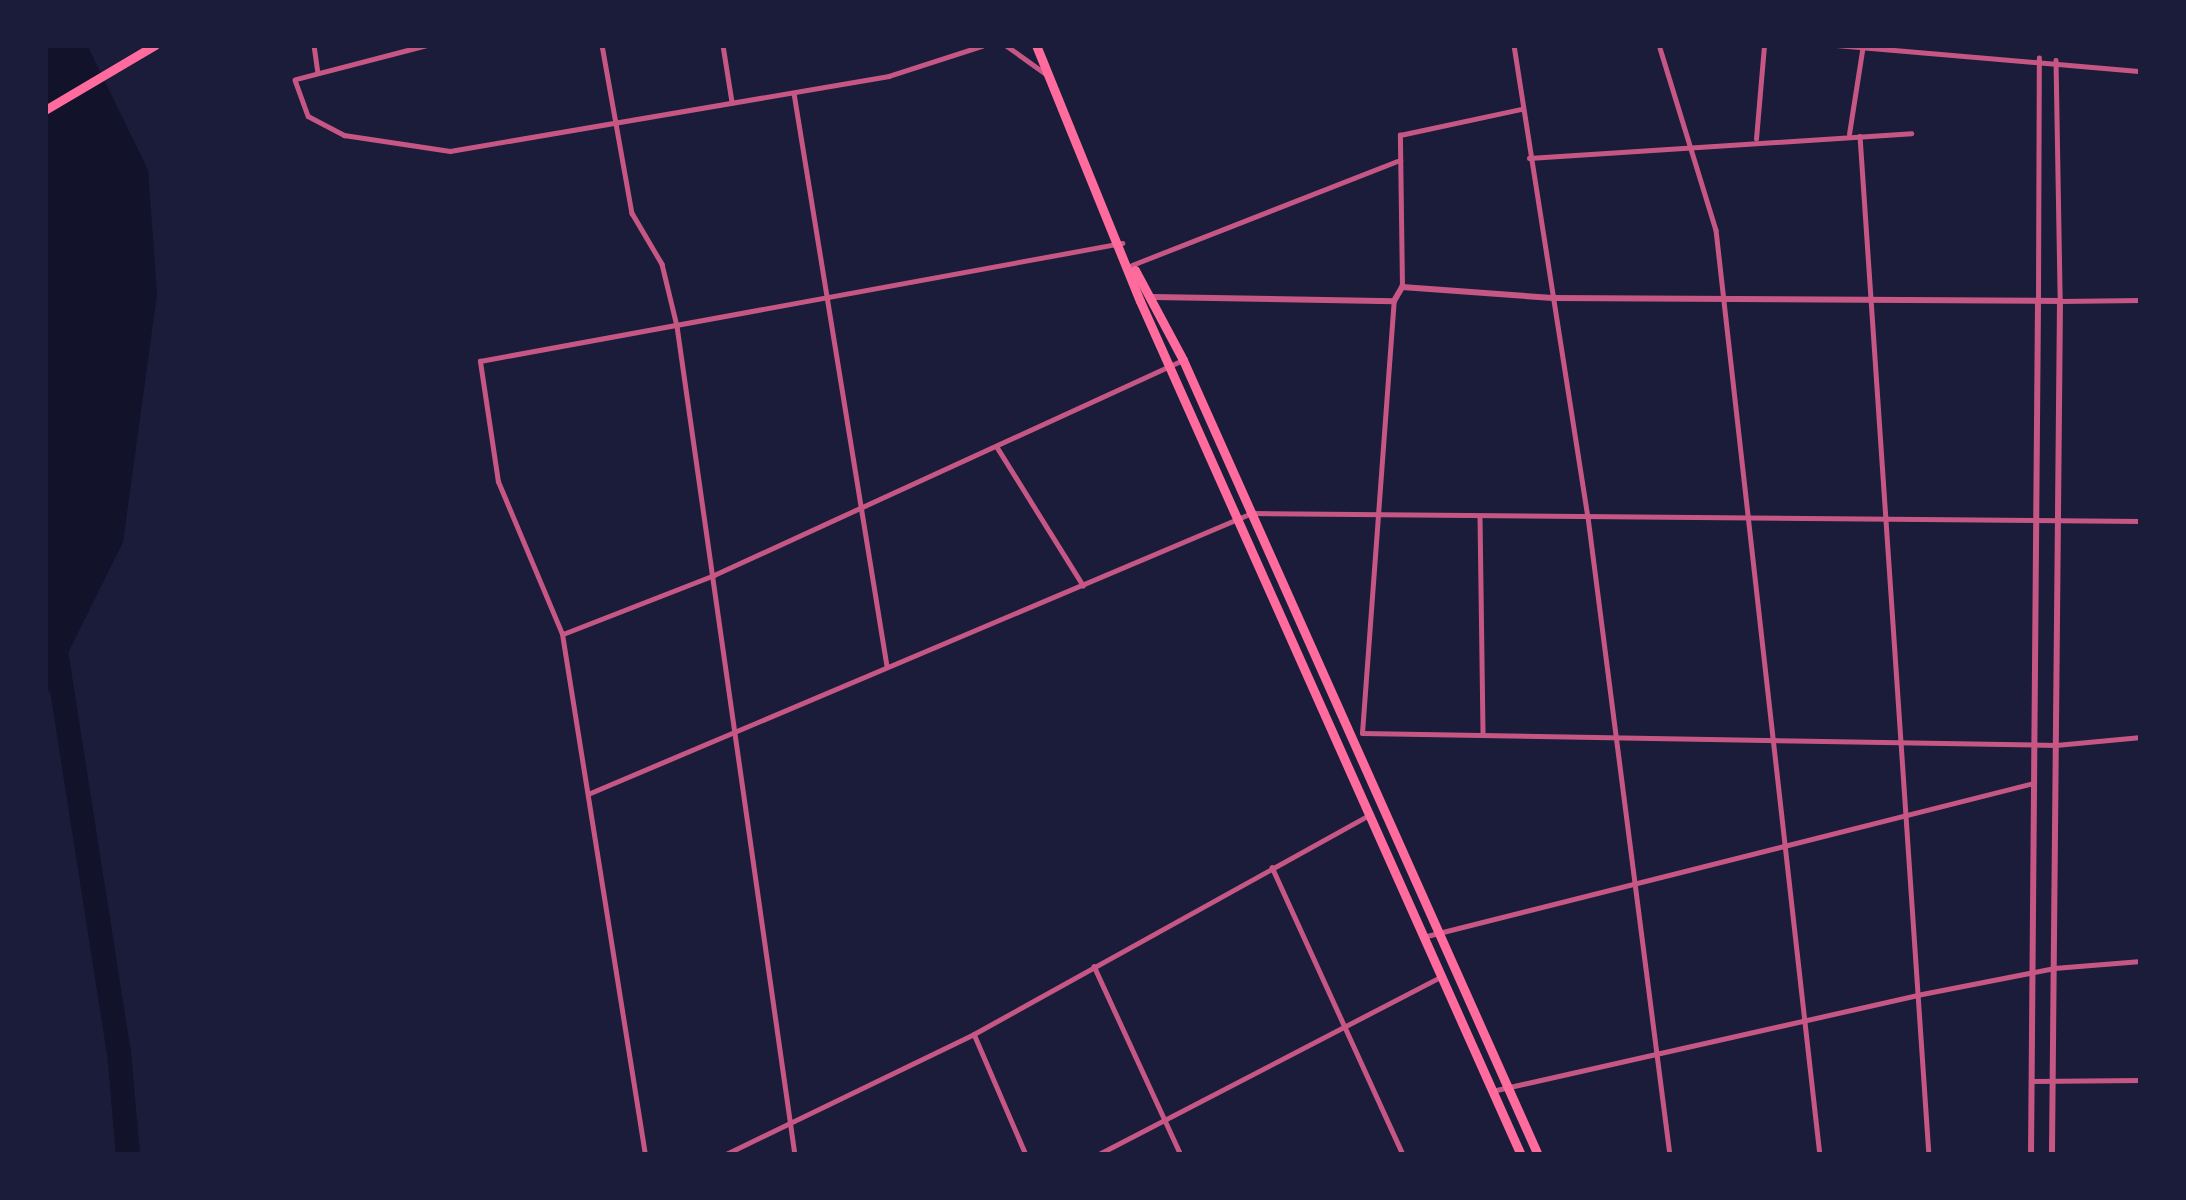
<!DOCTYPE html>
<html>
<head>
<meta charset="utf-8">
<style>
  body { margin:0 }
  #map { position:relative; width:2186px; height:1200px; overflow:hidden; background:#1b1b3a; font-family:"Sofia Sans Condensed",sans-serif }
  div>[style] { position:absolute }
  .water>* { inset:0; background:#12122b }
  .river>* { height:24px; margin:-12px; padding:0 12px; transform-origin:12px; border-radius:12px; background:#12122b }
  .minor>* { height:4.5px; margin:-2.25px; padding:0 2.25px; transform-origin:2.25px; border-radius:2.25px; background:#c65784 }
  .tertiary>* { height:6px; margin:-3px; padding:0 3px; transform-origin:3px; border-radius:3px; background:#c65784 }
  .trunk>* { height:9px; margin:-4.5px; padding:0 4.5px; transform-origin:4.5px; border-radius:4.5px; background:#ff6b9d }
  span { translate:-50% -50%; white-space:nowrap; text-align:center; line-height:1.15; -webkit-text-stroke:12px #1b1b3a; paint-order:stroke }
  .frame { position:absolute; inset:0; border:48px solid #1b1b3a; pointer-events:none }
</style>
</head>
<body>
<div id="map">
  <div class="water">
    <i style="clip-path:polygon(45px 45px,87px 45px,148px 170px,157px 294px,123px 542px,45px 699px)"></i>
  </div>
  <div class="river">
    <i style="left:45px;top:581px;width:477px;rotate:81.1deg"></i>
    <i style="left:119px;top:1052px;width:103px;rotate:85deg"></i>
  </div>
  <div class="minor">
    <i style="left:314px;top:45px;width:28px;rotate:82deg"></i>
    <i style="left:429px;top:45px;width:138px;rotate:165.4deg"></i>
    <i style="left:295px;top:80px;width:38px;rotate:70deg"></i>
    <i style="left:308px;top:116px;width:41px;rotate:27.8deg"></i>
    <i style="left:344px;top:135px;width:107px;rotate:8.6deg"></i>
    <i style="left:450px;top:151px;width:445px;rotate:-9.7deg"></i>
    <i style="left:889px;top:76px;width:98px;rotate:-17.9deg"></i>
    <i style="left:982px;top:46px;width:25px"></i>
    <i style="left:1007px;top:46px;width:48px;rotate:35.7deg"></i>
    <i style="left:602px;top:45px;width:171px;rotate:79.9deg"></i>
    <i style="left:632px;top:213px;width:59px;rotate:59.5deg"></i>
    <i style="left:662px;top:264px;width:64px;rotate:76.4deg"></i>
    <i style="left:677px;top:326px;width:837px;rotate:81.9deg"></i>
    <i style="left:723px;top:45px;width:58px;rotate:81deg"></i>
    <i style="left:1514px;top:45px;width:478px;rotate:81.1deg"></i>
    <i style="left:1588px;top:517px;width:643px;rotate:82.68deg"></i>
    <i style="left:1619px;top:45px;width:59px"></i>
    <i style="left:1836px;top:45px;width:306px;rotate:4.9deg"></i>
    <i style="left:1660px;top:48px;width:190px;rotate:72.9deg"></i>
    <i style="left:1716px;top:230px;width:931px;rotate:83.59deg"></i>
    <i style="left:2056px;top:60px;width:241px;rotate:89deg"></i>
    <i style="left:2060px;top:301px;width:81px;rotate:-0.7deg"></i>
    <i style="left:794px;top:93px;width:580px;rotate:80.78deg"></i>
    <i style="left:1849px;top:134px;width:90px;rotate:-81.1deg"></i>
    <i style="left:1860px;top:136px;width:1021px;rotate:86.13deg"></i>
    <i style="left:1756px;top:139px;width:94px;rotate:-85.1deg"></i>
    <i style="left:1529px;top:158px;width:383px;rotate:-3.7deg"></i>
    <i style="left:1132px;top:265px;width:288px;rotate:-21.4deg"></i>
    <i style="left:1402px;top:287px;width:152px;rotate:-90.8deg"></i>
    <i style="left:1400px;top:135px;width:124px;rotate:-12.1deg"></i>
    <i style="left:2038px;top:299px;width:241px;rotate:-89.8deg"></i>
    <i style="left:997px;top:447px;width:163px;rotate:58.1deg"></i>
    <i style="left:1480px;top:516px;width:216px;rotate:89.2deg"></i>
    <i style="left:563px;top:634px;width:162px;rotate:-21.3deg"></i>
    <i style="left:714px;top:575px;width:516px;rotate:-24.63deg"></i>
    <i style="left:1362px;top:733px;width:694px;rotate:0.99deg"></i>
    <i style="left:2056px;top:745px;width:85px;rotate:-5.4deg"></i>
    <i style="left:1362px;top:733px;width:432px;rotate:-85.8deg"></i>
    <i style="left:588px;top:794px;width:721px;rotate:-22.94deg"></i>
    <i style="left:1252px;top:513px;width:889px;rotate:0.52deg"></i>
    <i style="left:1272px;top:867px;width:316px;rotate:65.5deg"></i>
    <i style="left:1423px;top:937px;width:630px;rotate:-14.15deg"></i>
    <i style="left:1094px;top:966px;width:208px;rotate:65.3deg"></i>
    <i style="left:974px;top:1034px;width:132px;rotate:66.7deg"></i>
    <i style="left:2031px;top:1081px;width:110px;rotate:-0.5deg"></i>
    <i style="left:1492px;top:1091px;width:436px;rotate:-12.7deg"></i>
    <i style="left:1917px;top:995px;width:140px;rotate:-11.1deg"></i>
    <i style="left:2054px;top:968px;width:87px;rotate:-4.6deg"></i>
    <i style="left:645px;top:1155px;width:528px;rotate:-99.05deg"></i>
    <i style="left:562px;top:634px;width:165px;rotate:-112.8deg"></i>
    <i style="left:498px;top:482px;width:122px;rotate:-98.5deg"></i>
    <i style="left:480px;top:361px;width:653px;rotate:-10.41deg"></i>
    <i style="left:724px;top:1155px;width:278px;rotate:-25.8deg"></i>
    <i style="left:974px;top:1034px;width:452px;rotate:-29deg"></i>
    <i style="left:1097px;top:1155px;width:387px;rotate:-27.4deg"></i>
  </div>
  <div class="tertiary">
    <i style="left:1154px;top:297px;width:240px;rotate:1deg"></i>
    <i style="left:1394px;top:301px;width:16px;rotate:-60deg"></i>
    <i style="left:1402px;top:287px;width:151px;rotate:4.2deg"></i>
    <i style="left:1553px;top:298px;width:507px;rotate:0.34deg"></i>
    <i style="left:2060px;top:301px;width:854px;rotate:90.54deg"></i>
    <i style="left:2031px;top:1155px;width:855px;rotate:-89.53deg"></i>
  </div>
  <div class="trunk">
    <i style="left:1036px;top:45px;width:276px;rotate:67.9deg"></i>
    <i style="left:1140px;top:301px;width:935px;rotate:65.96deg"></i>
    <i style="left:45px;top:110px;width:128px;rotate:-30.6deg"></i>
    <i style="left:1135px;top:270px;width:102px;rotate:61.9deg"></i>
    <i style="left:1183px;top:360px;width:871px;rotate:65.94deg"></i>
  </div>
  <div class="frame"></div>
</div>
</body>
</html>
